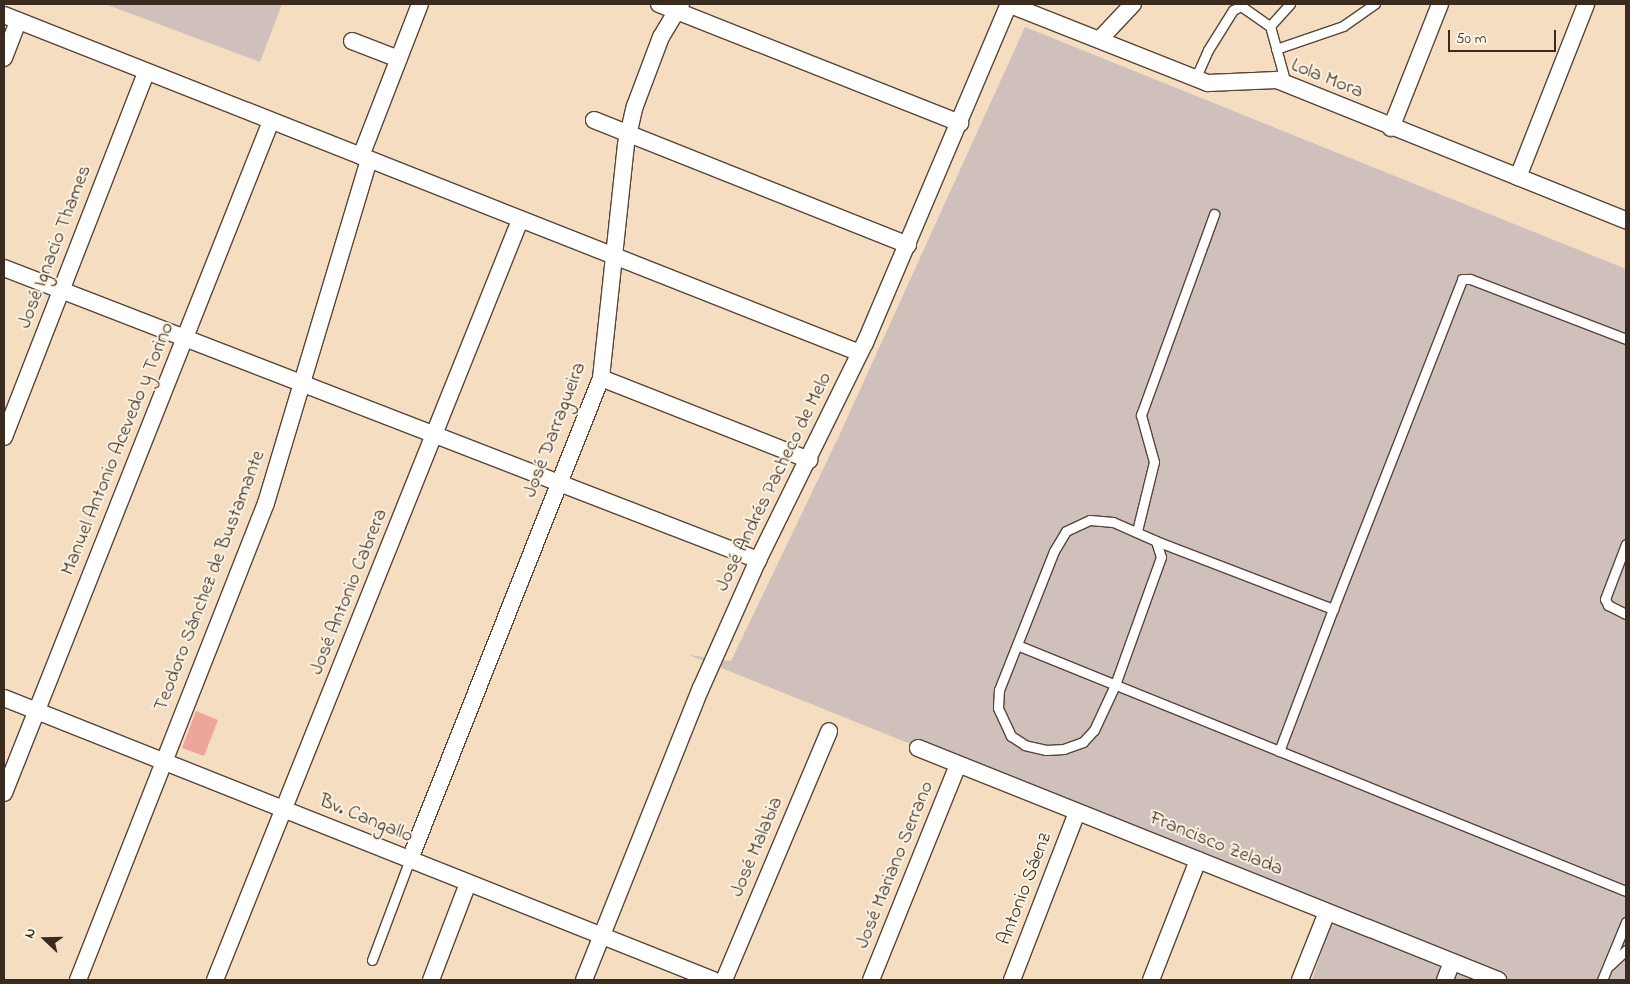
<!DOCTYPE html>
<html>
<head>
<meta charset="utf-8">
<style>
  body { margin:0 }
  #map { position:relative; width:1630px; height:984px; overflow:hidden; background:#f5ddc1; font-family:"Indie Flower",sans-serif }
  div>[style] { position:absolute }
  .industrial>* { inset:0; background:#d0c0bc }
  .building>* { inset:0; background:#eda59c }
  .roads { filter:drop-shadow(1px 0 #574536) drop-shadow(-1px 0 #574536) drop-shadow(0 1px #574536) drop-shadow(0 -1px #574536) }
  .lane>* { height:9px; margin:-4.5px; padding:0 4.5px; transform-origin:4.5px; border-radius:4.5px; background:#fff }
  .street>* { height:16px; margin:-8px; padding:0 8px; transform-origin:8px; border-radius:8px; background:#fff }
  span { translate:-50% -50%; white-space:nowrap; text-align:center; line-height:1.15; -webkit-text-stroke:4px #fcf5e5; paint-order:stroke }
  .street-label { font-size:20px; color:#3b2a1e }
  .frame { position:absolute; inset:0; border:5px solid #3b2a1e; pointer-events:none }
  .north { position:absolute; left:20px; top:914px; width:50px; height:50px; -webkit-text-stroke:4px #fcf5e5; paint-order:stroke; rotate:291deg; font-size:14px; font-weight:700; line-height:20px; text-align:center; color:#3b2a1e }
  .north::after { content:''; display:block; margin:auto; width:18px; height:22px; background:#3b2a1e; clip-path:polygon(50% 0,100% 100%,50% 72%,0 100%) }
  .scale { position:absolute; left:1448px; top:30px; width:108px; height:22px; box-sizing:border-box; border:2px solid #3b2a1e; border-top:0; padding-left:6px; font-size:15px; line-height:18px; white-space:nowrap; color:#3b2a1e; -webkit-text-stroke:4px #fcf5e5; paint-order:stroke }
</style>
</head>
<body>
<div id="map">
  <div class="industrial">
    <i style="clip-path:polygon(105px 4px,282px 4px,260px 62px)"></i>
    <i style="clip-path:polygon(1025px 27px,1626px 269px,1626px 980px,1312px 980px,1334px 914px,689px 655px,731px 661px,839px 436px)"></i>
  </div>
  <div class="building">
    <i style="clip-path:polygon(196px 711px,218px 720px,204px 756px,182px 748px)"></i>
  </div>
  <div class="roads">
    <div class="lane">
      <i style="left:1276px;top:49px;width:71px;rotate:-18.9deg"></i>
      <i style="left:1343px;top:26px;width:39px;rotate:-35deg"></i>
      <i style="left:1196px;top:77px;width:30px;rotate:-66deg"></i>
      <i style="left:1208px;top:50px;width:47px;rotate:-58deg"></i>
      <i style="left:1233px;top:10px;width:9px;rotate:-27deg"></i>
      <i style="left:1241px;top:6px;width:35px;rotate:35deg"></i>
      <i style="left:1286px;top:84px;width:60px;rotate:-105.4deg"></i>
      <i style="left:1270px;top:26px;width:30px;rotate:-48deg"></i>
      <i style="left:1090px;top:520px;width:23px;rotate:5deg"></i>
      <i style="left:1113px;top:522px;width:47px;rotate:23.8deg"></i>
      <i style="left:1156px;top:541px;width:17px;rotate:73deg"></i>
      <i style="left:1161px;top:557px;width:136px;rotate:109.8deg"></i>
      <i style="left:1115px;top:685px;width:50px;rotate:115deg"></i>
      <i style="left:1094px;top:730px;width:16px;rotate:133deg"></i>
      <i style="left:1083px;top:742px;width:20px;rotate:160deg"></i>
      <i style="left:1064px;top:749px;width:18px;rotate:177deg"></i>
      <i style="left:1046px;top:750px;width:22px;rotate:-167deg"></i>
      <i style="left:1025px;top:745px;width:17px;rotate:-147deg"></i>
      <i style="left:1011px;top:736px;width:31px;rotate:-115deg"></i>
      <i style="left:998px;top:708px;width:18px;rotate:-87deg"></i>
      <i style="left:999px;top:690px;width:149px;rotate:-68.4deg"></i>
      <i style="left:1054px;top:551px;width:23px;rotate:-59deg"></i>
      <i style="left:1066px;top:531px;width:26px;rotate:-25deg"></i>
      <i style="left:1137px;top:531px;width:71px;rotate:-76.2deg"></i>
      <i style="left:1154px;top:462px;width:49px;rotate:-105.5deg"></i>
      <i style="left:1141px;top:415px;width:214px;rotate:-70deg"></i>
      <i style="left:1156px;top:541px;width:190px;rotate:21deg"></i>
      <i style="left:1333px;top:609px;width:152px;rotate:110.8deg"></i>
      <i style="left:1626px;top:544px;width:59px;rotate:110.9deg"></i>
      <i style="left:1605px;top:599px;width:7px;rotate:63deg"></i>
      <i style="left:1608px;top:605px;width:20px;rotate:27deg"></i>
      <i style="left:1333px;top:609px;width:354px;rotate:-68.6deg"></i>
      <i style="left:1462px;top:279px;width:8px"></i>
      <i style="left:1470px;top:279px;width:167px;rotate:21deg"></i>
      <i style="left:1017px;top:645px;width:657px;rotate:22deg"></i>
      <i style="left:372px;top:960px;width:108px;rotate:-69.4deg"></i>
      <i style="left:1610px;top:965px;width:22px;rotate:-43deg"></i>
      <i style="left:1602px;top:980px;width:63px;rotate:-67.5deg"></i>
    </div>
    <div class="street">
      <i style="left:659px;top:4px;width:324px;rotate:21.6deg"></i>
      <i style="left:1008px;top:4px;width:215px;rotate:21.6deg"></i>
      <i style="left:1208px;top:83px;width:69px;rotate:-2.5deg"></i>
      <i style="left:1277px;top:80px;width:376px;rotate:21.9deg"></i>
      <i style="left:4px;top:15px;width:920px;rotate:21.55deg"></i>
      <i style="left:1100px;top:39px;width:48px;rotate:-46.7deg"></i>
      <i style="left:352px;top:41px;width:50px;rotate:21deg"></i>
      <i style="left:4px;top:58px;width:40px;rotate:-69deg"></i>
      <i style="left:594px;top:120px;width:338px;rotate:21.7deg"></i>
      <i style="left:1391px;top:128px;width:133px;rotate:-68.4deg"></i>
      <i style="left:361px;top:156px;width:163px;rotate:-68.8deg"></i>
      <i style="left:1518px;top:177px;width:186px;rotate:-68.5deg"></i>
      <i style="left:4px;top:268px;width:809px;rotate:21.17deg"></i>
      <i style="left:601px;top:378px;width:224px;rotate:21.5deg"></i>
      <i style="left:4px;top:437px;width:392px;rotate:-68.7deg"></i>
      <i style="left:4px;top:698px;width:763px;rotate:21.69deg"></i>
      <i style="left:918px;top:748px;width:625px;rotate:21.8deg"></i>
      <i style="left:4px;top:793px;width:723px;rotate:-68.33deg"></i>
      <i style="left:410px;top:859px;width:518px;rotate:-68.34deg"></i>
      <i style="left:601px;top:378px;width:235px;rotate:-83.9deg"></i>
      <i style="left:626px;top:144px;width:39px;rotate:-77deg"></i>
      <i style="left:635px;top:106px;width:74px;rotate:-69.4deg"></i>
      <i style="left:661px;top:37px;width:39px;rotate:-59deg"></i>
      <i style="left:78px;top:980px;width:513px;rotate:-68.49deg"></i>
      <i style="left:266px;top:503px;width:358px;rotate:-73.3deg"></i>
      <i style="left:215px;top:980px;width:819px;rotate:-68.13deg"></i>
      <i style="left:431px;top:980px;width:104px;rotate:-69.1deg"></i>
      <i style="left:584px;top:980px;width:315px;rotate:-68.2deg"></i>
      <i style="left:701px;top:688px;width:140px;rotate:-66deg"></i>
      <i style="left:758px;top:560px;width:242px;rotate:-63.8deg"></i>
      <i style="left:865px;top:343px;width:368px;rotate:-67deg"></i>
      <i style="left:724px;top:980px;width:270px;rotate:-67.1deg"></i>
      <i style="left:871px;top:980px;width:232px;rotate:-68deg"></i>
      <i style="left:1012px;top:980px;width:180px;rotate:-68.8deg"></i>
      <i style="left:1151px;top:980px;width:129px;rotate:-68.6deg"></i>
      <i style="left:1300px;top:980px;width:73px;rotate:-68.3deg"></i>
      <i style="left:1445px;top:980px;width:19px;rotate:-69deg"></i>
    </div>
  </div>
  <div class="street-label">
    <span style="left:1327px;top:79px;rotate:22deg">Lola Mora</span>
    <span style="left:55px;top:247px;rotate:-69deg">José Ignacio Thames</span>
    <span style="left:555px;top:430px;rotate:-69deg">José Darragueira</span>
    <span style="left:118px;top:449px;rotate:-68deg">Manuel Antonio Acevedo y Torino</span>
    <span style="left:774px;top:482px;rotate:-64deg">José Andrés Pacheco de Melo</span>
    <span style="left:210px;top:581px;rotate:-69deg">Teodoro Sánchez de Bustamante</span>
    <span style="left:349px;top:592px;rotate:-68deg">José Antonio Cabrera</span>
    <span style="left:366px;top:819px;rotate:22deg">Bv. Cangallo</span>
    <span style="left:1216px;top:844px;rotate:22deg">Francisco Zelada</span>
    <span style="left:757px;top:847px;rotate:-67deg">José Malabia</span>
    <span style="left:895px;top:865px;rotate:-68deg">José Mariano Serrano</span>
    <span style="left:1025px;top:889px;rotate:-69deg">Antonio Sáenz</span>
  </div>
  <div class="frame"></div>
  <div class="north">N</div>
  <div class="scale">50 m</div>
</div>
</body>
</html>
